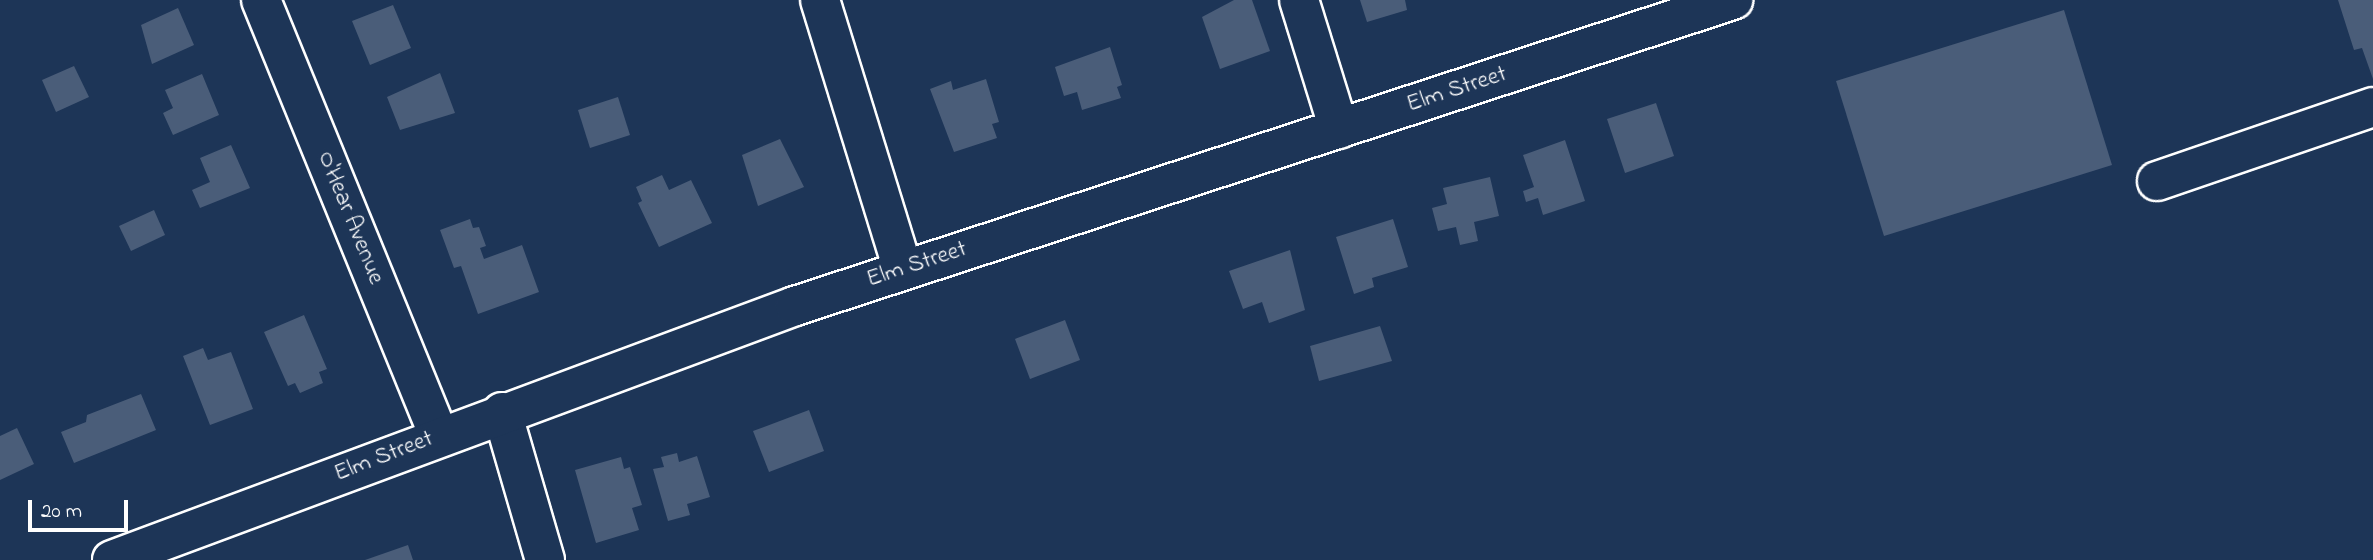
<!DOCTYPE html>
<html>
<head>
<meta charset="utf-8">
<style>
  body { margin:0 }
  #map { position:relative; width:2373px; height:560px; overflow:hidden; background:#1d3557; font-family:"Indie Flower",sans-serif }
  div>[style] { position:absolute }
  .building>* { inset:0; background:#4a5d79 }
  .roads { filter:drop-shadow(2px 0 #fff) drop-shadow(-2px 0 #fff) drop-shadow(0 2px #fff) drop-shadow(0 -2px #fff) }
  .minor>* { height:38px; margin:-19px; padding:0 19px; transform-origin:19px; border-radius:19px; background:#1d3557 }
  .major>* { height:38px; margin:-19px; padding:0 19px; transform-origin:19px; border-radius:19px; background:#1d3557 }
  span { translate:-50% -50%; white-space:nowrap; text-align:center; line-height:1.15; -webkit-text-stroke:7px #1d3557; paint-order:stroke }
  .street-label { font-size:24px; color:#fff }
  .scale { position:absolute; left:28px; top:500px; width:100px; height:32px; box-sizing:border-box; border:4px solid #fff; border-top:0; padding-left:9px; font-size:21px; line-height:24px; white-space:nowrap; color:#fff; -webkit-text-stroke:5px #1d3557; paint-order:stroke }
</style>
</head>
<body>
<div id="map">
  <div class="building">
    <i style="clip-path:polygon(1234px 0,1252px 0,1270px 51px,1220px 69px,1202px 17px)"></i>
    <i style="clip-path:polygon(1360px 0,1405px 0,1407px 10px,1367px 22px)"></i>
    <i style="clip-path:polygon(2338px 0,2373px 0,2373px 79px,2362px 48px,2354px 50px)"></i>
    <i style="clip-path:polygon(393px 5px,411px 48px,370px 65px,352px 21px)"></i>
    <i style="clip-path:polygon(178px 8px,194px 45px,152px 64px,141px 25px)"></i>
    <i style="clip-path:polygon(2064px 10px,2112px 165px,1884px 236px,1836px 81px)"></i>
    <i style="clip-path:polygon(1110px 47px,1122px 85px,1117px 87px,1121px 98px,1082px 110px,1077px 92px,1064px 96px,1055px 67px)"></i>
    <i style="clip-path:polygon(74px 66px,89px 97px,56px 112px,42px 80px)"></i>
    <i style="clip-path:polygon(440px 73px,455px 113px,400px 130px,387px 97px)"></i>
    <i style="clip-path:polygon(202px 74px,219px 115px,173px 135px,163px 113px,173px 108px,165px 90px)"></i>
    <i style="clip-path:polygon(986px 79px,999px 122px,992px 124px,997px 138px,954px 152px,930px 89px,951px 81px,953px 90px)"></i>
    <i style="clip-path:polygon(618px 97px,630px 135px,590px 148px,578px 110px)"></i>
    <i style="clip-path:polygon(1656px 103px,1674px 156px,1625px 173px,1607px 119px)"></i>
    <i style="clip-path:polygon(780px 139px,804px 187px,758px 206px,742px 155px)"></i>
    <i style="clip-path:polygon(1565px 140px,1585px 201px,1543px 215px,1538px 198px,1526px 202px,1523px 191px,1534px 187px,1523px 155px)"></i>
    <i style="clip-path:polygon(231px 145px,250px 188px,200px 208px,192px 190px,210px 182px,200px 158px)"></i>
    <i style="clip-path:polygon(662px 175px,669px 190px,691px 180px,712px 223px,659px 247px,638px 203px,642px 201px,636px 187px)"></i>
    <i style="clip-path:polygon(1490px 177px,1499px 216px,1474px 222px,1478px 241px,1460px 245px,1456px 227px,1438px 231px,1432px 208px,1447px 204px,1443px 188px)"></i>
    <i style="clip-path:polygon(154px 210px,165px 235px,131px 251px,119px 226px)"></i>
    <i style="clip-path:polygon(470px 219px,473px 228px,479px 227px,486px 246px,480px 248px,484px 259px,522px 245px,539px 292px,478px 314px,461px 266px,454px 268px,440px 230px)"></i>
    <i style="clip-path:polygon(1393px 219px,1408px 267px,1372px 278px,1374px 287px,1354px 294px,1336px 237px)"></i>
    <i style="clip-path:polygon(1290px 250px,1305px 310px,1269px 323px,1262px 302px,1243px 309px,1229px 271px)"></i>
    <i style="clip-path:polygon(304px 315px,327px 369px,319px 372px,323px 383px,300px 393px,295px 383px,288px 386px,264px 332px)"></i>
    <i style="clip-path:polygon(1065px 320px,1080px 360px,1030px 379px,1015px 339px)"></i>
    <i style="clip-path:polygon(1380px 326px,1392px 361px,1319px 381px,1310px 346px)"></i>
    <i style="clip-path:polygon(203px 348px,208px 360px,231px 352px,253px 409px,210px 425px,183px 356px)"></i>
    <i style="clip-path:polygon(141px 394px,156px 430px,74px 463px,61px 432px,86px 422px,87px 415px)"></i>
    <i style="clip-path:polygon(809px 410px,824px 451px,769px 472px,753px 431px)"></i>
    <i style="clip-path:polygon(17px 428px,34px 464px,0 480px,0 436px)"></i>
    <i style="clip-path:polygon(677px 453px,679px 462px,697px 456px,710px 497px,687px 504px,690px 515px,668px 521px,653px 469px,664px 467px,661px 457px)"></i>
    <i style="clip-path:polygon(621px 457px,624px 469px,630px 467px,642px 505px,632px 508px,639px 530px,596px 543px,575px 470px)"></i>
    <i style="clip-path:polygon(408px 545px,413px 560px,365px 560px)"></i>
  </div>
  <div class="roads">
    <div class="minor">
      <i style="left:261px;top:0;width:471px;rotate:67.8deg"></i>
      <i style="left:820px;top:0;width:282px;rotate:72.9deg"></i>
      <i style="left:1299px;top:0;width:135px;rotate:72.8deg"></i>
      <i style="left:2157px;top:181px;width:228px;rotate:-18.9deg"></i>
      <i style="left:502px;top:412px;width:154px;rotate:73.8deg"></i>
    </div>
    <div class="major">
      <i style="left:112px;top:560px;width:729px;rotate:-20.4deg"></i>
      <i style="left:795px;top:306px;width:987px;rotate:-18.07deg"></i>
    </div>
  </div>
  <div class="street-label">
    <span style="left:1457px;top:90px;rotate:-18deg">Elm Street</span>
    <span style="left:350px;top:218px;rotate:68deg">O'Hear Avenue</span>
    <span style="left:917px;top:265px;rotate:-18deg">Elm Street</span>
    <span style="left:384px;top:457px;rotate:-21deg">Elm Street</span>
  </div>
  <div class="scale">20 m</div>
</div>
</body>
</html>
